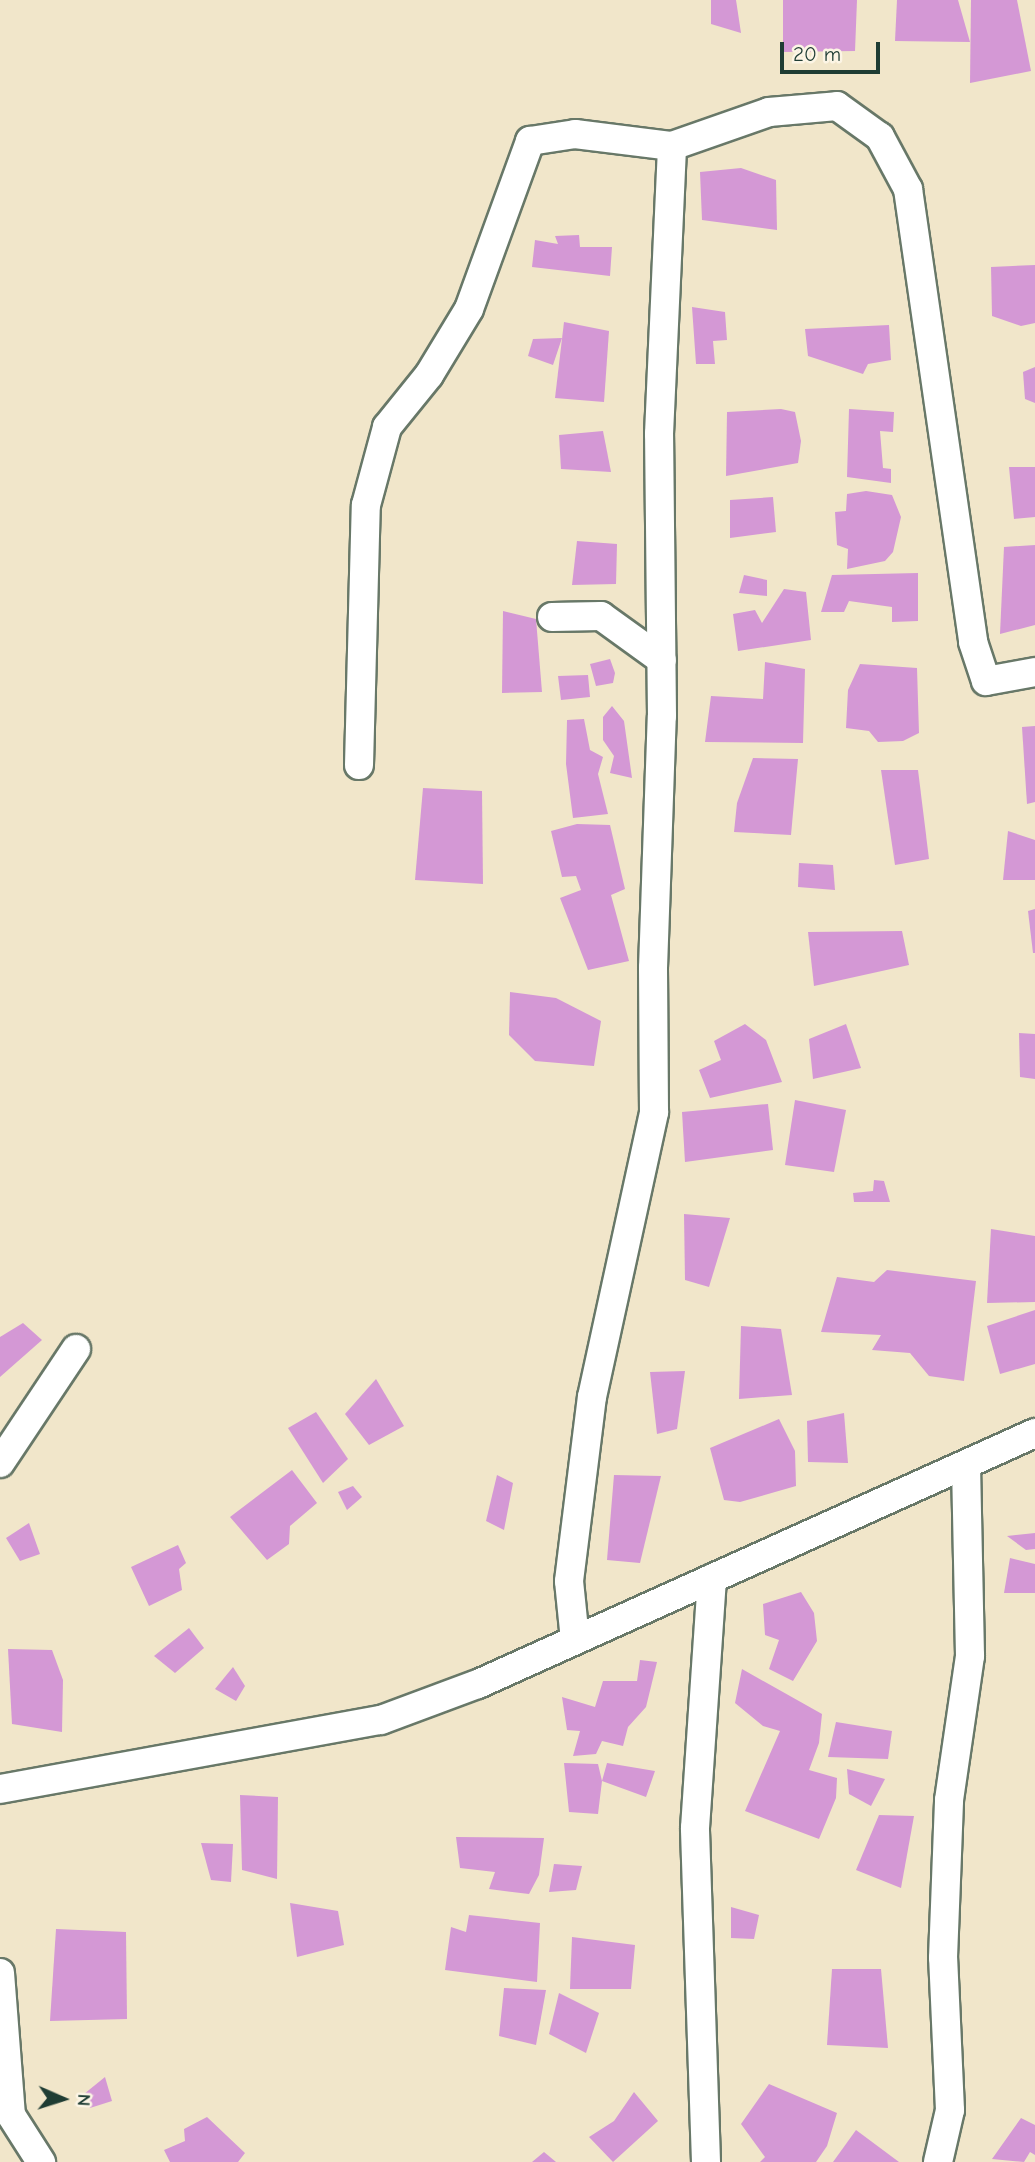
<!DOCTYPE html>
<html>
<head>
<meta charset="utf-8">
<style>
  body { margin:0 }
  #map { position:relative; width:1035px; height:2162px; overflow:hidden; background:#f1e6ca; font-family:"Comic Neue",sans-serif }
  div>[style] { position:absolute }
  .building>* { inset:0; background:#d498d5 }
  .roads { filter:drop-shadow(2px 0 #687868) drop-shadow(-2px 0 #687868) drop-shadow(0 2px #687868) drop-shadow(0 -2px #687868) }
  .minor>* { height:28px; margin:-14px; padding:0 14px; transform-origin:14px; border-radius:14px; background:#fff }
  span { translate:-50% -50%; white-space:nowrap; text-align:center; line-height:1.15; -webkit-text-stroke:5px #fcf5e5; paint-order:stroke }
  .north { position:absolute; left:28px; top:2064px; width:70px; height:70px; -webkit-text-stroke:5px #fcf5e5; paint-order:stroke; rotate:93deg; font-size:19px; font-weight:700; line-height:28px; text-align:center; color:#1f3d34 }
  .north::after { content:''; display:block; margin:auto; width:24px; height:32px; background:#1f3d34; clip-path:polygon(50% 0,100% 100%,50% 72%,0 100%) }
  .scale { position:absolute; left:780px; top:42px; width:100px; height:32px; box-sizing:border-box; border:4px solid #1f3d34; border-top:0; padding-left:9px; font-size:21px; line-height:24px; white-space:nowrap; color:#1f3d34; -webkit-text-stroke:5px #fcf5e5; paint-order:stroke }
</style>
</head>
<body>
<div id="map">
  <div class="building">
    <i style="clip-path:polygon(711px 0,736px 0,741px 33px,711px 24px)"></i>
    <i style="clip-path:polygon(783px 0,857px 0,855px 51px,783px 52px)"></i>
    <i style="clip-path:polygon(897px 0,958px 0,970px 42px,895px 41px)"></i>
    <i style="clip-path:polygon(971px 0,1017px 0,1031px 71px,970px 83px)"></i>
    <i style="clip-path:polygon(741px 168px,776px 180px,777px 230px,702px 220px,700px 172px)"></i>
    <i style="clip-path:polygon(579px 235px,580px 247px,612px 247px,610px 276px,532px 267px,535px 240px,558px 244px,555px 236px)"></i>
    <i style="clip-path:polygon(1035px 265px,1035px 323px,1021px 326px,992px 316px,991px 267px)"></i>
    <i style="clip-path:polygon(692px 307px,725px 312px,727px 340px,713px 341px,715px 364px,696px 364px)"></i>
    <i style="clip-path:polygon(564px 322px,609px 331px,604px 402px,555px 398px)"></i>
    <i style="clip-path:polygon(889px 325px,891px 360px,868px 364px,863px 374px,808px 356px,805px 329px)"></i>
    <i style="clip-path:polygon(562px 338px,553px 365px,528px 356px,533px 339px)"></i>
    <i style="clip-path:polygon(1035px 367px,1035px 403px,1025px 399px,1023px 372px)"></i>
    <i style="clip-path:polygon(781px 409px,795px 412px,801px 441px,798px 463px,726px 476px,727px 412px)"></i>
    <i style="clip-path:polygon(849px 409px,894px 412px,893px 432px,880px 431px,883px 468px,891px 469px,891px 483px,847px 477px)"></i>
    <i style="clip-path:polygon(603px 431px,611px 472px,561px 469px,559px 435px)"></i>
    <i style="clip-path:polygon(1009px 467px,1035px 467px,1035px 517px,1014px 519px)"></i>
    <i style="clip-path:polygon(866px 491px,892px 495px,901px 517px,893px 552px,885px 561px,847px 569px,848px 549px,837px 545px,835px 512px,846px 511px,847px 494px)"></i>
    <i style="clip-path:polygon(773px 497px,776px 532px,730px 538px,730px 500px)"></i>
    <i style="clip-path:polygon(577px 541px,617px 544px,616px 584px,572px 585px)"></i>
    <i style="clip-path:polygon(1035px 545px,1035px 625px,1000px 634px,1004px 547px)"></i>
    <i style="clip-path:polygon(918px 573px,918px 621px,892px 622px,892px 607px,849px 601px,844px 612px,821px 612px,832px 575px)"></i>
    <i style="clip-path:polygon(744px 575px,767px 580px,767px 596px,739px 593px)"></i>
    <i style="clip-path:polygon(784px 589px,806px 592px,811px 640px,738px 651px,733px 614px,755px 610px,762px 623px)"></i>
    <i style="clip-path:polygon(503px 611px,536px 619px,542px 692px,502px 693px)"></i>
    <i style="clip-path:polygon(610px 659px,615px 673px,613px 683px,596px 686px,590px 664px)"></i>
    <i style="clip-path:polygon(765px 662px,805px 669px,803px 743px,705px 742px,711px 696px,763px 699px)"></i>
    <i style="clip-path:polygon(860px 664px,917px 668px,919px 733px,903px 741px,878px 742px,869px 731px,846px 728px,848px 690px)"></i>
    <i style="clip-path:polygon(588px 675px,590px 697px,561px 700px,558px 676px)"></i>
    <i style="clip-path:polygon(612px 706px,624px 721px,632px 778px,610px 773px,614px 756px,603px 740px,603px 717px)"></i>
    <i style="clip-path:polygon(584px 719px,590px 750px,603px 757px,598px 774px,608px 814px,573px 818px,566px 764px,567px 720px)"></i>
    <i style="clip-path:polygon(1035px 726px,1035px 802px,1027px 804px,1022px 727px)"></i>
    <i style="clip-path:polygon(753px 758px,798px 759px,791px 835px,734px 832px,737px 803px)"></i>
    <i style="clip-path:polygon(881px 770px,918px 770px,929px 859px,895px 865px)"></i>
    <i style="clip-path:polygon(423px 788px,482px 791px,483px 884px,415px 880px)"></i>
    <i style="clip-path:polygon(577px 824px,610px 825px,625px 889px,611px 895px,629px 961px,588px 970px,560px 898px,581px 890px,576px 876px,562px 877px,551px 831px)"></i>
    <i style="clip-path:polygon(1008px 831px,1035px 840px,1035px 880px,1003px 880px)"></i>
    <i style="clip-path:polygon(799px 863px,833px 865px,835px 890px,798px 887px)"></i>
    <i style="clip-path:polygon(1035px 909px,1035px 953px,1033px 953px,1028px 911px)"></i>
    <i style="clip-path:polygon(902px 931px,909px 965px,814px 986px,808px 932px)"></i>
    <i style="clip-path:polygon(510px 992px,556px 998px,601px 1021px,594px 1066px,535px 1061px,509px 1035px)"></i>
    <i style="clip-path:polygon(745px 1024px,766px 1040px,782px 1082px,710px 1098px,699px 1070px,721px 1060px,714px 1041px)"></i>
    <i style="clip-path:polygon(846px 1024px,861px 1068px,813px 1079px,809px 1039px)"></i>
    <i style="clip-path:polygon(1019px 1033px,1035px 1034px,1035px 1079px,1020px 1077px)"></i>
    <i style="clip-path:polygon(795px 1100px,846px 1110px,834px 1172px,785px 1165px)"></i>
    <i style="clip-path:polygon(768px 1104px,773px 1150px,685px 1162px,682px 1112px)"></i>
    <i style="clip-path:polygon(874px 1180px,884px 1181px,890px 1202px,854px 1202px,853px 1193px,873px 1191px)"></i>
    <i style="clip-path:polygon(684px 1214px,730px 1218px,709px 1287px,685px 1280px)"></i>
    <i style="clip-path:polygon(991px 1229px,1035px 1236px,1035px 1302px,987px 1303px)"></i>
    <i style="clip-path:polygon(887px 1270px,976px 1281px,964px 1381px,929px 1376px,910px 1353px,872px 1350px,881px 1335px,821px 1332px,837px 1277px,874px 1282px)"></i>
    <i style="clip-path:polygon(1035px 1310px,1035px 1364px,1000px 1374px,987px 1326px)"></i>
    <i style="clip-path:polygon(23px 1323px,42px 1340px,0 1377px,0 1337px)"></i>
    <i style="clip-path:polygon(741px 1326px,781px 1329px,792px 1395px,739px 1399px)"></i>
    <i style="clip-path:polygon(685px 1371px,677px 1429px,657px 1434px,650px 1372px)"></i>
    <i style="clip-path:polygon(376px 1379px,404px 1426px,369px 1445px,345px 1414px)"></i>
    <i style="clip-path:polygon(316px 1412px,348px 1459px,323px 1483px,288px 1428px)"></i>
    <i style="clip-path:polygon(844px 1413px,848px 1463px,808px 1462px,807px 1421px)"></i>
    <i style="clip-path:polygon(779px 1419px,795px 1451px,796px 1486px,740px 1502px,724px 1500px,710px 1448px)"></i>
    <i style="clip-path:polygon(292px 1470px,317px 1503px,290px 1526px,289px 1544px,267px 1560px,230px 1517px)"></i>
    <i style="clip-path:polygon(497px 1475px,513px 1483px,504px 1530px,486px 1521px)"></i>
    <i style="clip-path:polygon(614px 1475px,661px 1476px,640px 1563px,607px 1560px)"></i>
    <i style="clip-path:polygon(353px 1486px,362px 1497px,347px 1510px,338px 1492px)"></i>
    <i style="clip-path:polygon(29px 1523px,40px 1554px,20px 1561px,6px 1538px)"></i>
    <i style="clip-path:polygon(1035px 1533px,1035px 1549px,1026px 1550px,1007px 1536px)"></i>
    <i style="clip-path:polygon(178px 1545px,186px 1563px,179px 1569px,182px 1590px,149px 1606px,131px 1567px)"></i>
    <i style="clip-path:polygon(1010px 1558px,1035px 1564px,1035px 1593px,1004px 1593px)"></i>
    <i style="clip-path:polygon(801px 1592px,814px 1613px,817px 1641px,793px 1681px,769px 1669px,779px 1640px,765px 1635px,763px 1604px)"></i>
    <i style="clip-path:polygon(189px 1628px,204px 1648px,175px 1673px,154px 1656px)"></i>
    <i style="clip-path:polygon(8px 1649px,52px 1650px,63px 1680px,62px 1732px,12px 1724px)"></i>
    <i style="clip-path:polygon(640px 1660px,657px 1662px,646px 1707px,628px 1727px,623px 1746px,602px 1741px,596px 1754px,573px 1756px,580px 1731px,567px 1730px,562px 1697px,595px 1707px,603px 1681px,637px 1681px)"></i>
    <i style="clip-path:polygon(233px 1667px,245px 1686px,236px 1701px,215px 1689px)"></i>
    <i style="clip-path:polygon(742px 1669px,822px 1714px,819px 1743px,809px 1770px,837px 1778px,836px 1798px,819px 1839px,745px 1811px,780px 1731px,763px 1726px,735px 1703px)"></i>
    <i style="clip-path:polygon(836px 1722px,892px 1731px,888px 1759px,828px 1757px)"></i>
    <i style="clip-path:polygon(564px 1763px,598px 1764px,602px 1781px,607px 1763px,655px 1771px,646px 1797px,602px 1781px,598px 1814px,569px 1812px)"></i>
    <i style="clip-path:polygon(847px 1769px,885px 1779px,871px 1806px,849px 1794px)"></i>
    <i style="clip-path:polygon(240px 1795px,278px 1797px,277px 1879px,242px 1870px)"></i>
    <i style="clip-path:polygon(879px 1815px,914px 1816px,901px 1888px,856px 1870px)"></i>
    <i style="clip-path:polygon(456px 1837px,544px 1838px,539px 1875px,529px 1894px,489px 1889px,495px 1872px,460px 1868px)"></i>
    <i style="clip-path:polygon(201px 1843px,233px 1844px,231px 1882px,211px 1880px)"></i>
    <i style="clip-path:polygon(554px 1864px,582px 1866px,576px 1890px,549px 1892px)"></i>
    <i style="clip-path:polygon(290px 1903px,338px 1911px,344px 1945px,297px 1957px)"></i>
    <i style="clip-path:polygon(731px 1907px,759px 1915px,754px 1939px,731px 1938px)"></i>
    <i style="clip-path:polygon(469px 1915px,540px 1923px,537px 1982px,445px 1970px,451px 1927px,466px 1932px)"></i>
    <i style="clip-path:polygon(56px 1929px,126px 1932px,127px 2019px,50px 2021px)"></i>
    <i style="clip-path:polygon(572px 1937px,635px 1945px,631px 1989px,570px 1989px)"></i>
    <i style="clip-path:polygon(832px 1969px,881px 1969px,888px 2048px,827px 2045px)"></i>
    <i style="clip-path:polygon(504px 1988px,546px 1990px,536px 2045px,499px 2036px)"></i>
    <i style="clip-path:polygon(559px 1993px,599px 2013px,586px 2053px,549px 2034px)"></i>
    <i style="clip-path:polygon(105px 2077px,112px 2101px,90px 2108px,84px 2094px)"></i>
    <i style="clip-path:polygon(769px 2084px,837px 2113px,827px 2146px,816px 2162px,760px 2162px,765px 2157px,741px 2124px)"></i>
    <i style="clip-path:polygon(634px 2092px,658px 2121px,613px 2162px,589px 2137px,614px 2121px)"></i>
    <i style="clip-path:polygon(207px 2117px,245px 2153px,238px 2162px,170px 2162px,164px 2150px,185px 2141px,184px 2129px)"></i>
    <i style="clip-path:polygon(1021px 2118px,1035px 2125px,1035px 2155px,1030px 2152px,1024px 2162px,992px 2159px)"></i>
    <i style="clip-path:polygon(856px 2130px,899px 2162px,833px 2162px)"></i>
    <i style="clip-path:polygon(544px 2152px,556px 2162px,532px 2162px)"></i>
  </div>
  <div class="roads">
    <div class="minor">
      <i style="left:552px;top:617px;width:49px;rotate:-1.2deg"></i>
      <i style="left:601px;top:616px;width:75px;rotate:35.8deg"></i>
      <i style="left:359px;top:765px;width:260px;rotate:-88.5deg"></i>
      <i style="left:366px;top:505px;width:81px;rotate:-74.9deg"></i>
      <i style="left:387px;top:427px;width:67px;rotate:-51.1deg"></i>
      <i style="left:429px;top:375px;width:77px;rotate:-58.8deg"></i>
      <i style="left:469px;top:309px;width:179px;rotate:-70deg"></i>
      <i style="left:530px;top:141px;width:46px;rotate:-8.8deg"></i>
      <i style="left:575px;top:134px;width:98px;rotate:7.1deg"></i>
      <i style="left:672px;top:146px;width:103px;rotate:-19.3deg"></i>
      <i style="left:769px;top:112px;width:68px;rotate:-5deg"></i>
      <i style="left:837px;top:106px;width:53px;rotate:35.8deg"></i>
      <i style="left:880px;top:137px;width:59px;rotate:61.7deg"></i>
      <i style="left:908px;top:189px;width:458px;rotate:81.8deg"></i>
      <i style="left:973px;top:642px;width:41px;rotate:71.6deg"></i>
      <i style="left:986px;top:681px;width:50px;rotate:-10.4deg"></i>
      <i style="left:0;top:1463px;width:137px;rotate:-56.3deg"></i>
      <i style="left:575px;top:1640px;width:59px;rotate:-95.8deg"></i>
      <i style="left:569px;top:1581px;width:185px;rotate:-82.9deg"></i>
      <i style="left:592px;top:1397px;width:292px;rotate:-77.7deg"></i>
      <i style="left:654px;top:1112px;width:144px;rotate:-90.4deg"></i>
      <i style="left:653px;top:968px;width:252px;rotate:-88deg"></i>
      <i style="left:662px;top:716px;width:282px;rotate:-90.6deg"></i>
      <i style="left:659px;top:434px;width:288px;rotate:-87.4deg"></i>
      <i style="left:0;top:1789px;width:387px;rotate:-10.3deg"></i>
      <i style="left:381px;top:1720px;width:103px;rotate:-20.4deg"></i>
      <i style="left:478px;top:1684px;width:611px;rotate:-24.26deg"></i>
      <i style="left:0;top:1973px;width:142px;rotate:85.6deg"></i>
      <i style="left:11px;top:2115px;width:56px;rotate:57.4deg"></i>
      <i style="left:706px;top:2162px;width:334px;rotate:-91.9deg"></i>
      <i style="left:695px;top:1828px;width:250px;rotate:-86.1deg"></i>
      <i style="left:938px;top:2162px;width:53px;rotate:-77deg"></i>
      <i style="left:950px;top:2110px;width:152px;rotate:-92.6deg"></i>
      <i style="left:943px;top:1958px;width:158px;rotate:-87.8deg"></i>
      <i style="left:949px;top:1800px;width:146px;rotate:-81.7deg"></i>
      <i style="left:970px;top:1656px;width:191px;rotate:-91.2deg"></i>
    </div>
  </div>
  <div class="north">N</div>
  <div class="scale">20 m</div>
</div>
</body>
</html>
